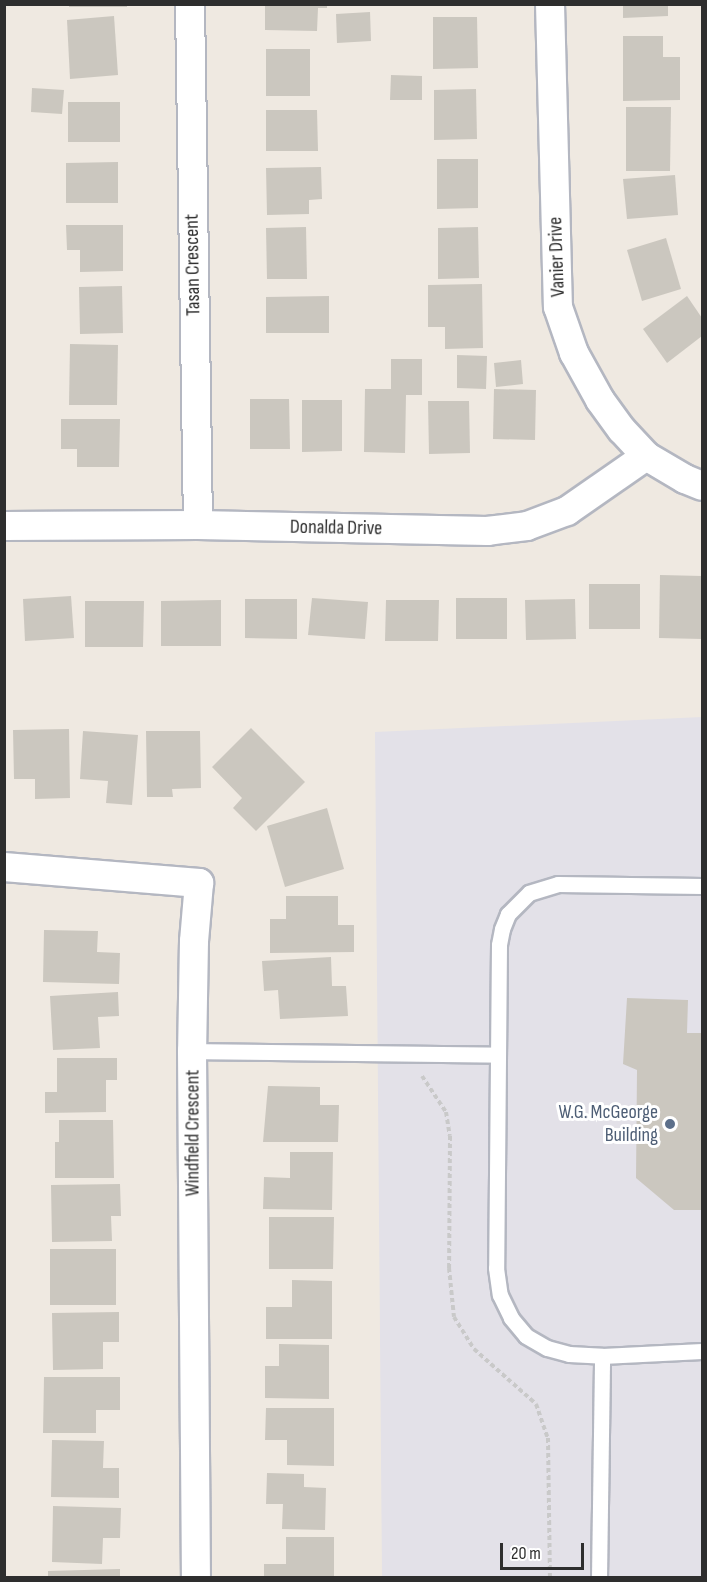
<!DOCTYPE html>
<html>
<head>
<meta charset="utf-8">
<style>
  body { margin:0 }
  #map { position:relative; width:707px; height:1582px; overflow:hidden; background:#efe9e1; font-family:"Sofia Sans Condensed",sans-serif }
  div>[style] { position:absolute }
  .industrial>* { inset:0; background:#e3e1e8 }
  .building>* { inset:0; background:#cbc7bf }
  .path>* { height:4px; margin-top:-2px; transform-origin:0; background:repeating-linear-gradient(90deg,#c9c9c9 0 4.5px,transparent 0 7.5px) }
  .roads { filter:drop-shadow(2px 0 #b4b7c1) drop-shadow(-2px 0 #b4b7c1) drop-shadow(0 2px #b4b7c1) drop-shadow(0 -2px #b4b7c1) }
  .service>* { height:15px; margin:-7.5px; padding:0 7.5px; transform-origin:7.5px; border-radius:7.5px; background:#fff }
  .minor>* { height:28px; margin:-14px; padding:0 14px; transform-origin:14px; border-radius:14px; background:#fff }
  .dots>* { width:16px; height:16px; translate:-50% -50%; box-sizing:border-box; border:3px solid #fff; border-radius:50% }
  span { translate:-50% -50%; white-space:nowrap; text-align:center; line-height:1.15; -webkit-text-stroke:6px #fff; paint-order:stroke }
  .street-label { font-size:20px; color:#2e2e2e }
  .service-label { font-size:20px; color:#4e5e75 }
  .right { translate:-100% -50%; text-align:right }
  .frame { position:absolute; inset:0; border:6px solid #2e2e2e; pointer-events:none }
  .scale { position:absolute; left:500px; top:1543px; width:84px; height:27px; box-sizing:border-box; border:3px solid #2e2e2e; border-top:0; padding-left:8px; font-size:18px; line-height:21px; white-space:nowrap; color:#2e2e2e; -webkit-text-stroke:4px #fff; paint-order:stroke }
</style>
</head>
<body>
<div id="map">
  <div class="industrial">
    <i style="clip-path:polygon(702px 717px,702px 1577px,382px 1577px,375px 732px)"></i>
  </div>
  <div class="building">
    <i style="clip-path:polygon(69px 4px,127px 4px,127px 7px,69px 7px)"></i>
    <i style="clip-path:polygon(265px 4px,327px 4px,327px 8px,318px 8px,317px 31px,265px 30px)"></i>
    <i style="clip-path:polygon(623px 4px,668px 4px,668px 16px,623px 18px)"></i>
    <i style="clip-path:polygon(370px 12px,371px 41px,337px 43px,336px 14px)"></i>
    <i style="clip-path:polygon(114px 16px,118px 75px,70px 79px,67px 20px)"></i>
    <i style="clip-path:polygon(433px 17px,477px 17px,478px 68px,433px 69px)"></i>
    <i style="clip-path:polygon(623px 36px,663px 36px,663px 57px,680px 57px,680px 100px,623px 101px)"></i>
    <i style="clip-path:polygon(266px 49px,310px 49px,310px 96px,266px 96px)"></i>
    <i style="clip-path:polygon(391px 75px,422px 76px,422px 100px,390px 100px)"></i>
    <i style="clip-path:polygon(32px 88px,64px 90px,62px 114px,31px 112px)"></i>
    <i style="clip-path:polygon(476px 89px,477px 139px,434px 140px,434px 90px)"></i>
    <i style="clip-path:polygon(68px 102px,120px 102px,120px 142px,68px 142px)"></i>
    <i style="clip-path:polygon(626px 107px,671px 107px,670px 171px,626px 171px)"></i>
    <i style="clip-path:polygon(266px 110px,317px 110px,318px 151px,266px 151px)"></i>
    <i style="clip-path:polygon(437px 159px,478px 159px,478px 208px,437px 209px)"></i>
    <i style="clip-path:polygon(118px 162px,118px 203px,66px 203px,66px 163px)"></i>
    <i style="clip-path:polygon(321px 167px,322px 199px,309px 200px,309px 214px,267px 215px,266px 168px)"></i>
    <i style="clip-path:polygon(675px 175px,678px 215px,627px 219px,623px 179px)"></i>
    <i style="clip-path:polygon(66px 225px,123px 225px,123px 271px,80px 272px,80px 250px,67px 250px)"></i>
    <i style="clip-path:polygon(306px 227px,307px 279px,267px 279px,266px 228px)"></i>
    <i style="clip-path:polygon(478px 227px,479px 278px,438px 279px,438px 228px)"></i>
    <i style="clip-path:polygon(666px 238px,681px 289px,642px 301px,627px 250px)"></i>
    <i style="clip-path:polygon(482px 284px,483px 348px,445px 349px,445px 327px,428px 327px,428px 285px)"></i>
    <i style="clip-path:polygon(122px 286px,123px 333px,80px 334px,79px 287px)"></i>
    <i style="clip-path:polygon(329px 296px,329px 333px,266px 333px,266px 297px)"></i>
    <i style="clip-path:polygon(687px 296px,702px 318px,702px 336px,667px 363px,643px 329px)"></i>
    <i style="clip-path:polygon(70px 344px,118px 345px,117px 405px,69px 405px)"></i>
    <i style="clip-path:polygon(457px 355px,487px 356px,486px 389px,457px 388px)"></i>
    <i style="clip-path:polygon(391px 359px,422px 359px,422px 395px,406px 395px,405px 453px,364px 452px,365px 389px,391px 389px)"></i>
    <i style="clip-path:polygon(521px 360px,523px 384px,496px 387px,494px 363px)"></i>
    <i style="clip-path:polygon(494px 389px,536px 390px,535px 440px,493px 439px)"></i>
    <i style="clip-path:polygon(250px 399px,289px 399px,290px 449px,250px 449px)"></i>
    <i style="clip-path:polygon(302px 400px,342px 400px,342px 451px,302px 452px)"></i>
    <i style="clip-path:polygon(428px 401px,469px 401px,470px 453px,429px 454px)"></i>
    <i style="clip-path:polygon(61px 419px,120px 419px,119px 467px,77px 467px,77px 449px,61px 449px)"></i>
    <i style="clip-path:polygon(660px 575px,702px 576px,702px 639px,659px 638px)"></i>
    <i style="clip-path:polygon(589px 584px,640px 584px,640px 629px,589px 629px)"></i>
    <i style="clip-path:polygon(71px 596px,74px 638px,25px 641px,23px 599px)"></i>
    <i style="clip-path:polygon(312px 598px,368px 602px,365px 639px,308px 635px)"></i>
    <i style="clip-path:polygon(456px 598px,507px 598px,507px 639px,456px 639px)"></i>
    <i style="clip-path:polygon(245px 599px,297px 599px,297px 639px,245px 638px)"></i>
    <i style="clip-path:polygon(575px 599px,576px 639px,526px 640px,525px 600px)"></i>
    <i style="clip-path:polygon(221px 600px,221px 646px,161px 646px,161px 601px)"></i>
    <i style="clip-path:polygon(386px 600px,439px 600px,438px 641px,385px 641px)"></i>
    <i style="clip-path:polygon(85px 601px,144px 601px,143px 647px,85px 647px)"></i>
    <i style="clip-path:polygon(251px 728px,305px 782px,256px 831px,233px 808px,242px 798px,212px 767px)"></i>
    <i style="clip-path:polygon(69px 729px,70px 798px,35px 799px,35px 779px,14px 779px,13px 730px)"></i>
    <i style="clip-path:polygon(83px 731px,138px 735px,132px 805px,106px 803px,108px 781px,80px 779px)"></i>
    <i style="clip-path:polygon(146px 731px,200px 731px,201px 788px,172px 789px,173px 797px,147px 797px)"></i>
    <i style="clip-path:polygon(327px 808px,344px 869px,285px 887px,267px 826px)"></i>
    <i style="clip-path:polygon(286px 896px,338px 896px,338px 925px,354px 925px,354px 952px,270px 953px,270px 919px,286px 919px)"></i>
    <i style="clip-path:polygon(44px 930px,98px 931px,97px 952px,120px 953px,119px 984px,43px 982px)"></i>
    <i style="clip-path:polygon(331px 957px,332px 986px,346px 986px,348px 1016px,280px 1019px,278px 990px,264px 991px,262px 961px)"></i>
    <i style="clip-path:polygon(118px 992px,119px 1016px,98px 1017px,100px 1048px,53px 1050px,50px 996px)"></i>
    <i style="clip-path:polygon(627px 998px,688px 1000px,687px 1033px,702px 1033px,702px 1210px,674px 1210px,636px 1178px,637px 1070px,623px 1064px)"></i>
    <i style="clip-path:polygon(57px 1058px,117px 1058px,117px 1080px,106px 1080px,106px 1112px,45px 1113px,45px 1092px,57px 1092px)"></i>
    <i style="clip-path:polygon(268px 1086px,320px 1087px,320px 1105px,339px 1105px,338px 1142px,263px 1142px)"></i>
    <i style="clip-path:polygon(59px 1120px,113px 1120px,114px 1178px,55px 1178px,55px 1142px,59px 1142px)"></i>
    <i style="clip-path:polygon(290px 1152px,333px 1152px,332px 1210px,263px 1209px,264px 1177px,290px 1178px)"></i>
    <i style="clip-path:polygon(120px 1184px,121px 1216px,111px 1216px,112px 1241px,52px 1242px,51px 1185px)"></i>
    <i style="clip-path:polygon(269px 1217px,334px 1217px,333px 1269px,269px 1269px)"></i>
    <i style="clip-path:polygon(50px 1249px,116px 1249px,116px 1305px,50px 1305px)"></i>
    <i style="clip-path:polygon(292px 1280px,332px 1281px,332px 1339px,266px 1339px,266px 1307px,292px 1307px)"></i>
    <i style="clip-path:polygon(119px 1312px,119px 1342px,103px 1342px,103px 1369px,53px 1370px,52px 1313px)"></i>
    <i style="clip-path:polygon(279px 1344px,329px 1345px,329px 1399px,265px 1398px,265px 1366px,279px 1366px)"></i>
    <i style="clip-path:polygon(44px 1377px,120px 1377px,120px 1410px,96px 1410px,96px 1433px,43px 1433px)"></i>
    <i style="clip-path:polygon(266px 1408px,334px 1408px,334px 1466px,287px 1465px,287px 1440px,265px 1440px)"></i>
    <i style="clip-path:polygon(52px 1440px,104px 1441px,103px 1468px,119px 1468px,119px 1498px,51px 1497px)"></i>
    <i style="clip-path:polygon(267px 1473px,304px 1474px,304px 1487px,326px 1488px,325px 1530px,282px 1529px,283px 1504px,266px 1504px)"></i>
    <i style="clip-path:polygon(53px 1506px,121px 1508px,120px 1538px,103px 1538px,102px 1564px,52px 1562px)"></i>
    <i style="clip-path:polygon(286px 1537px,334px 1537px,334px 1578px,264px 1578px,264px 1564px,286px 1564px)"></i>
    <i style="clip-path:polygon(120px 1569px,120px 1578px,48px 1578px,48px 1571px)"></i>
  </div>
  <div class="path">
    <i style="left:422px;top:1076px;width:43px;rotate:56.3deg"></i>
    <i style="left:446px;top:1112px;width:24px;rotate:81deg"></i>
    <i style="left:450px;top:1136px;width:132px;rotate:90.4deg"></i>
    <i style="left:449px;top:1268px;width:49px;rotate:84.2deg"></i>
    <i style="left:454px;top:1317px;width:38px;rotate:58deg"></i>
    <i style="left:474px;top:1349px;width:83px;rotate:41.6deg"></i>
    <i style="left:536px;top:1404px;width:36px;rotate:71deg"></i>
    <i style="left:548px;top:1438px;width:140px;rotate:89.2deg"></i>
  </div>
  <div class="roads">
    <div class="service">
      <i style="left:702px;top:886px;width:144px;rotate:-179.2deg"></i>
      <i style="left:558px;top:884px;width:30px;rotate:163deg"></i>
      <i style="left:529px;top:893px;width:30px;rotate:135deg"></i>
      <i style="left:508px;top:914px;width:16px;rotate:112deg"></i>
      <i style="left:502px;top:929px;width:16px;rotate:101deg"></i>
      <i style="left:499px;top:945px;width:323px;rotate:90.5deg"></i>
      <i style="left:496px;top:1268px;width:27px;rotate:82deg"></i>
      <i style="left:500px;top:1295px;width:25px;rotate:64deg"></i>
      <i style="left:511px;top:1318px;width:23px;rotate:50deg"></i>
      <i style="left:526px;top:1336px;width:24px;rotate:30deg"></i>
      <i style="left:547px;top:1348px;width:23px;rotate:15deg"></i>
      <i style="left:569px;top:1354px;width:33px;rotate:3deg"></i>
      <i style="left:602px;top:1356px;width:100px;rotate:-2.9deg"></i>
      <i style="left:192px;top:1051px;width:306px;rotate:0.7deg"></i>
      <i style="left:599px;top:1578px;width:222px;rotate:-89.2deg"></i>
    </div>
    <div class="minor">
      <i style="left:190px;top:4px;width:521px;rotate:89.12deg"></i>
      <i style="left:550px;top:4px;width:303px;rotate:88.5deg"></i>
      <i style="left:558px;top:307px;width:49px;rotate:70.8deg"></i>
      <i style="left:574px;top:353px;width:54px;rotate:61deg"></i>
      <i style="left:600px;top:400px;width:37px;rotate:54deg"></i>
      <i style="left:622px;top:430px;width:35px;rotate:47deg"></i>
      <i style="left:646px;top:456px;width:45px;rotate:30.5deg"></i>
      <i style="left:685px;top:479px;width:18px;rotate:22deg"></i>
      <i style="left:4px;top:526px;width:194px;rotate:-0.3deg"></i>
      <i style="left:198px;top:525px;width:289px;rotate:1.2deg"></i>
      <i style="left:487px;top:531px;width:40px;rotate:-7.1deg"></i>
      <i style="left:527px;top:526px;width:43px;rotate:-20.6deg"></i>
      <i style="left:567px;top:511px;width:96px;rotate:-34.8deg"></i>
      <i style="left:4px;top:867px;width:196px;rotate:4.7deg"></i>
      <i style="left:199px;top:883px;width:58px;rotate:94.9deg"></i>
      <i style="left:194px;top:941px;width:110px;rotate:91deg"></i>
      <i style="left:192px;top:1051px;width:527px;rotate:89.57deg"></i>
    </div>
  </div>
  <div class="dots">
    <i style="left:670px;top:1124px;background:#5c6f8a"></i>
  </div>
  <div class="street-label">
    <span style="left:557px;top:257px;rotate:-92deg">Vanier Drive</span>
    <span style="left:193px;top:265px;rotate:-91deg">Tasan Crescent</span>
    <span style="left:336px;top:528px;rotate:1deg">Donalda Drive</span>
    <span style="left:193px;top:1133px;rotate:-90deg">Windfield Crescent</span>
  </div>
  <div class="service-label">
    <span class="right" style="left:658px;top:1124px">W.G. McGeorge<br>Building</span>
  </div>
  <div class="frame"></div>
  <div class="scale">20 m</div>
</div>
</body>
</html>
